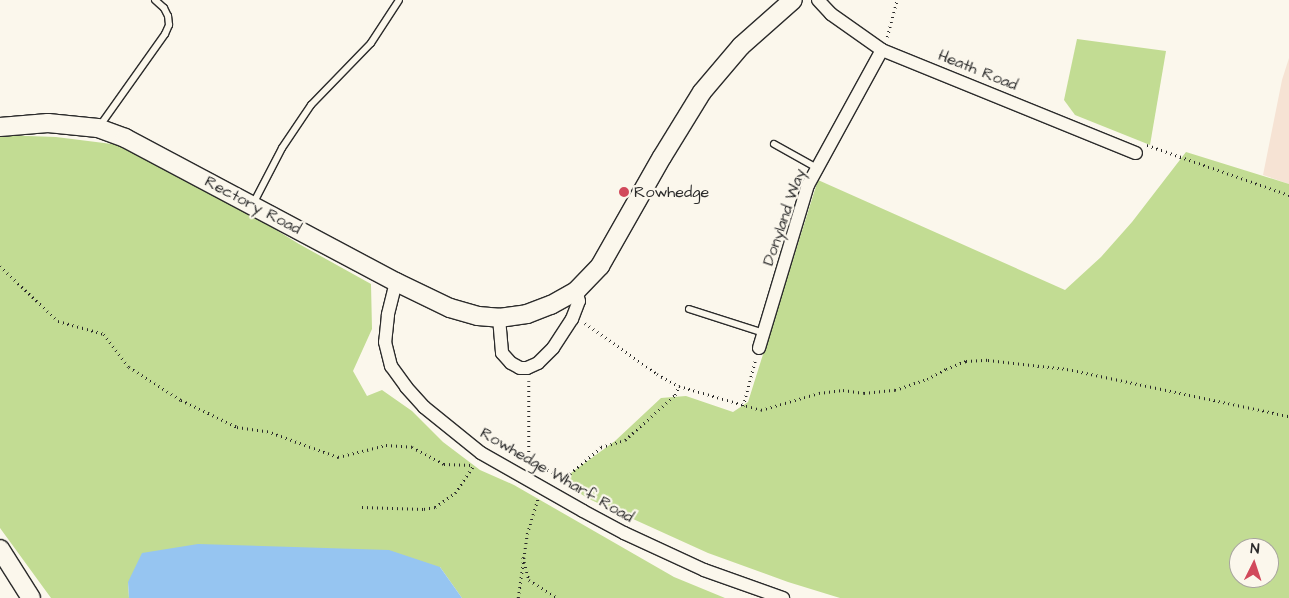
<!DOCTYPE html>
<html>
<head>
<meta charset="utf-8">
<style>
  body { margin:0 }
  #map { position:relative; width:1289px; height:598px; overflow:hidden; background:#fbf7ec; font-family:"Architects Daughter",sans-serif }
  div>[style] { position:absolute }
  .built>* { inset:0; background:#f6e3d4 }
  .green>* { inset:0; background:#c2dc93 }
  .water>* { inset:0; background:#96c5f1 }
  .path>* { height:2.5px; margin-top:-1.25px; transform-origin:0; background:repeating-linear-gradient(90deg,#2b2b2b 0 1px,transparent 0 5px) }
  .roads { filter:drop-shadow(1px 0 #2b2b2b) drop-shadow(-1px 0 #2b2b2b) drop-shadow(0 1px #2b2b2b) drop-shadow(0 -1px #2b2b2b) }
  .lane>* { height:6px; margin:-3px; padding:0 3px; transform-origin:3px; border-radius:3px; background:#fbf7ec }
  .street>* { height:12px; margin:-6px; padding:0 6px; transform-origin:6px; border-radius:6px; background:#fbf7ec }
  .secondary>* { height:18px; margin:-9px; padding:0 9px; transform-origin:9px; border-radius:9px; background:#fbf7ec }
  .dots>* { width:14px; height:14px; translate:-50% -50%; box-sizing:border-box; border:2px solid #fbf7ec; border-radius:50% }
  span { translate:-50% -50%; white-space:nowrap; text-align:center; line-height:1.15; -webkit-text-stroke:4.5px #fbf7ec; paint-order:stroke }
  .street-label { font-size:16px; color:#2b2b2b }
  .poi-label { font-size:16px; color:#2b2b2b }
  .left { translate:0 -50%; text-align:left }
  .north { position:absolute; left:1229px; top:538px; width:50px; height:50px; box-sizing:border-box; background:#fbf7ec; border:1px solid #a8a59f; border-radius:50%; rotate:4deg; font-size:14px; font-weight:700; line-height:20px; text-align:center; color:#2b2b2b }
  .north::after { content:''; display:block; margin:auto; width:18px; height:22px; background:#d1495b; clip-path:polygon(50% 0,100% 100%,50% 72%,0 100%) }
</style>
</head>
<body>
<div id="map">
  <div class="built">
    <i style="clip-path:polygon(1289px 58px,1289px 184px,1263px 175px,1282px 80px)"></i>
  </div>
  <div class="green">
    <i style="clip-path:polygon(1077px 39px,1166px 51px,1150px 145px,1075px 115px,1064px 100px)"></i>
    <i style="clip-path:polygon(0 135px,56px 137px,120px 145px,208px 188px,299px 244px,371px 284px,372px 329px,353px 371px,367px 396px,382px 390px,412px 411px,443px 442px,480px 470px,514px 485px,674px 577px,725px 598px,462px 598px,440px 567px,128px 582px,129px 598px,51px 598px,0 528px)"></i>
    <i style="clip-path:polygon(evenodd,1186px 152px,1289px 184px,1289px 598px,840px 598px,788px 582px,708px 553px,589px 499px,560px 481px,615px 441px,661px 398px,686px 396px,733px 412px,748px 402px,818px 180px,1065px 290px,1101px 257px,1132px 222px,1186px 152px,1239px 548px,1269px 548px,1269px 578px,1239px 578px,1239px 548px)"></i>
  </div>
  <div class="water">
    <i style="clip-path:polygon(198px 544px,389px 550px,440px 567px,462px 598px,129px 598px,128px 582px,142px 553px)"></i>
  </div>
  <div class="path">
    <i style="left:887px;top:37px;width:38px;rotate:-75deg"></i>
    <i style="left:1147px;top:145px;width:151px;rotate:19.4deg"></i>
    <i style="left:0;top:266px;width:80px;rotate:43.5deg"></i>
    <i style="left:58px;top:321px;width:48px;rotate:15.8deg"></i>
    <i style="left:104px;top:334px;width:41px;rotate:52.9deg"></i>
    <i style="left:129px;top:367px;width:62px;rotate:32.4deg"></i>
    <i style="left:181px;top:400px;width:62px;rotate:25.7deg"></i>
    <i style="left:237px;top:427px;width:30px;rotate:8deg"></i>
    <i style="left:267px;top:431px;width:76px;rotate:20.1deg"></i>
    <i style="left:338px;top:457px;width:49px;rotate:-14deg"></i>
    <i style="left:386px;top:445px;width:26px;rotate:4deg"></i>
    <i style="left:412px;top:447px;width:36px;rotate:28deg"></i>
    <i style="left:444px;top:464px;width:29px;rotate:2deg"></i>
    <i style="left:585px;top:323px;width:88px;rotate:35.3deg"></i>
    <i style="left:657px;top:374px;width:25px;rotate:29deg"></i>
    <i style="left:679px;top:386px;width:85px;rotate:16.3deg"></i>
    <i style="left:761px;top:410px;width:60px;rotate:-16.3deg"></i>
    <i style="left:819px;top:393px;width:24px;rotate:-7deg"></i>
    <i style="left:843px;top:390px;width:21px;rotate:8deg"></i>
    <i style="left:864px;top:393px;width:31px;rotate:-6deg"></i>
    <i style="left:895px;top:390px;width:34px;rotate:-19deg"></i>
    <i style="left:927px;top:379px;width:21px;rotate:-28deg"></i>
    <i style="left:946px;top:369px;width:22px;rotate:-22deg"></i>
    <i style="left:966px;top:361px;width:22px;rotate:-3deg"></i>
    <i style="left:988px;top:360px;width:80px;rotate:6.5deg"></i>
    <i style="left:1067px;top:369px;width:227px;rotate:12deg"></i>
    <i style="left:529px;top:381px;width:81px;rotate:90deg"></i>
    <i style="left:529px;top:462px;width:39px;rotate:23deg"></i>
    <i style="left:565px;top:477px;width:9px;rotate:153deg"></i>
    <i style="left:743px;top:406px;width:47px;rotate:-75.1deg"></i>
    <i style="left:566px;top:477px;width:46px;rotate:-40.6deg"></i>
    <i style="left:601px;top:447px;width:25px;rotate:-16deg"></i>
    <i style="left:625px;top:440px;width:67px;rotate:-42deg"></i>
    <i style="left:675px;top:395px;width:10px;rotate:-66deg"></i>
    <i style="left:362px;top:507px;width:62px;rotate:1.8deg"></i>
    <i style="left:424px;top:509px;width:11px;rotate:-10deg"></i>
    <i style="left:435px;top:507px;width:24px;rotate:-35deg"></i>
    <i style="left:455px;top:493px;width:34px;rotate:-56deg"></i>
    <i style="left:523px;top:557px;width:24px;rotate:75deg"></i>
    <i style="left:529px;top:580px;width:34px;rotate:32deg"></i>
    <i style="left:518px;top:598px;width:65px;rotate:-82deg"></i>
    <i style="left:527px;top:534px;width:37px;rotate:-73deg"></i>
  </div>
  <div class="roads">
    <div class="lane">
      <i style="left:99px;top:127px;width:114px;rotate:-54.6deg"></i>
      <i style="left:165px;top:34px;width:10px;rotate:-66deg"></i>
      <i style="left:169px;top:25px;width:9px;rotate:-96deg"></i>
      <i style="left:168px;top:16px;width:9px;rotate:-117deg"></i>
      <i style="left:164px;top:8px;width:12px;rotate:-138deg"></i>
      <i style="left:774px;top:144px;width:49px;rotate:29.2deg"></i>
      <i style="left:253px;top:204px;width:63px;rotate:-62.6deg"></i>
      <i style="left:282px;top:148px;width:52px;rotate:-56deg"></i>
      <i style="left:311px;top:105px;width:86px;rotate:-45.9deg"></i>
      <i style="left:371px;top:43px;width:51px;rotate:-56.9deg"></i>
      <i style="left:689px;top:309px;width:79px;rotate:17.7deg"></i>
    </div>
    <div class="street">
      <i style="left:818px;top:0;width:19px;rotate:47deg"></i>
      <i style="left:831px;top:14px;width:62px;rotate:35.2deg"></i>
      <i style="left:882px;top:50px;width:274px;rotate:22.1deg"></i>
      <i style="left:396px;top:282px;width:34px;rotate:104deg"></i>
      <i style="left:388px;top:315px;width:27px;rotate:96deg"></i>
      <i style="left:385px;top:342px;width:25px;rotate:76deg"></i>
      <i style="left:391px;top:366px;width:26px;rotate:54deg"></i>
      <i style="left:406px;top:387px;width:27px;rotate:48deg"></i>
      <i style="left:424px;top:407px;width:73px;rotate:38.9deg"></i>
      <i style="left:481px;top:453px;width:117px;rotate:29.6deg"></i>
      <i style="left:583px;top:511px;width:47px;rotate:28.2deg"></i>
      <i style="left:624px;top:533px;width:88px;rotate:24.8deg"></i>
      <i style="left:704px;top:570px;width:84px;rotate:19.5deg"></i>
      <i style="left:499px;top:318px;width:35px;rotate:85deg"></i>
      <i style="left:502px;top:353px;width:13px;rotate:48deg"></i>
      <i style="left:511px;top:363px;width:10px;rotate:29deg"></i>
      <i style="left:520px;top:368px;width:7px"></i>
      <i style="left:527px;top:368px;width:12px;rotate:-24deg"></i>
      <i style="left:538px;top:363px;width:21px;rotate:-45deg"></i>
      <i style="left:553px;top:348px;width:35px;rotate:-57deg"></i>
      <i style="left:572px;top:319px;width:19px;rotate:-69deg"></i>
      <i style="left:579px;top:301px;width:10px;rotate:-107deg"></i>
      <i style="left:759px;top:348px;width:170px;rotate:-73.3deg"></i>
      <i style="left:808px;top:185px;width:154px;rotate:-61.3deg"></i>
    </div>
    <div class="secondary">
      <i style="left:0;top:127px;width:48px;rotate:-4.8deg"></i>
      <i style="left:48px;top:123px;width:50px;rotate:5.7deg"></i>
      <i style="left:98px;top:128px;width:29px;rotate:20deg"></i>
      <i style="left:125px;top:138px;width:307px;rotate:28deg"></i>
      <i style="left:396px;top:282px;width:60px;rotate:25.7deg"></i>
      <i style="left:450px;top:308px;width:29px;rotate:16deg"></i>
      <i style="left:478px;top:316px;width:21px;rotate:5deg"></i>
      <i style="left:499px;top:318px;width:28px;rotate:-8deg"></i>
      <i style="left:527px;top:314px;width:26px;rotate:-21deg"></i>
      <i style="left:551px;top:305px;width:29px;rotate:-29deg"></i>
      <i style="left:576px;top:291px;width:35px;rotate:-46deg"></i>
      <i style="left:600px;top:266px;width:125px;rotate:-60.4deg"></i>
      <i style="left:662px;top:157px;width:76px;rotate:-58.4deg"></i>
      <i style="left:702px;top:92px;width:60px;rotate:-49.7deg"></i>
      <i style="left:741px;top:46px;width:69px;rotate:-41.5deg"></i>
      <i style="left:0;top:549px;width:58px;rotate:57.7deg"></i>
    </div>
  </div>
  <div class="dots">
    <i style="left:624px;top:192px;background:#d1495b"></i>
  </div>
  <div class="street-label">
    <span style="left:978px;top:70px;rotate:22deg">Heath Road</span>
    <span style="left:253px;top:205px;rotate:28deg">Rectory Road</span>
    <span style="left:784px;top:217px;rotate:-71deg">Donyland Way</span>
    <span style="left:557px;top:475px;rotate:30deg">Rowhedge Wharf Road</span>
  </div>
  <div class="poi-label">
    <span class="left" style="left:634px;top:192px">Rowhedge</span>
  </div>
  <div class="north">N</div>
</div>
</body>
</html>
